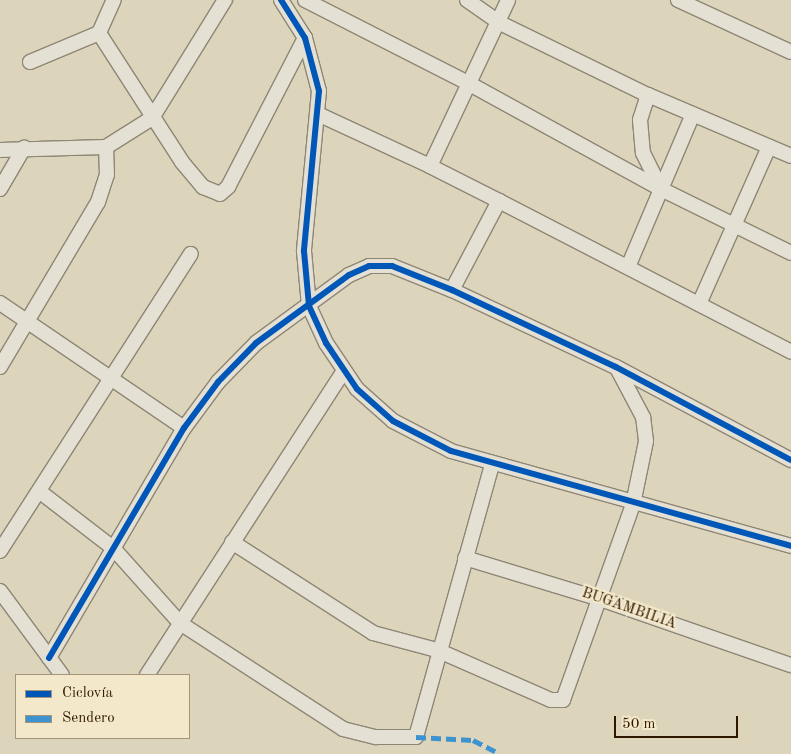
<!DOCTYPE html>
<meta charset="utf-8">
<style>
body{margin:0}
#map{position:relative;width:791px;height:754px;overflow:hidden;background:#ddd5bb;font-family:"Old Standard TT",serif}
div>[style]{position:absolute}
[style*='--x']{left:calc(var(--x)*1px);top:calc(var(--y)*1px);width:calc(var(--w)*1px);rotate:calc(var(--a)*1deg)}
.roads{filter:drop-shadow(1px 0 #8e8675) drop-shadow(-1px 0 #8e8675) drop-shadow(0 1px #8e8675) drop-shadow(0 -1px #8e8675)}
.street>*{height:14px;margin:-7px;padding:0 7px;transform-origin:7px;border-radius:7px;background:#e4e0d3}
.quiet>*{height:5px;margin-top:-2.5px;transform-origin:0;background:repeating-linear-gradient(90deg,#3d93d0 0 10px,transparent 0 15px)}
.cycleway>*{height:6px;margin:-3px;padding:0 3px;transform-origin:3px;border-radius:3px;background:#0057b8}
span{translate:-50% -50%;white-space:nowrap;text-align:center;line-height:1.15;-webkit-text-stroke:4.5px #f3e8c9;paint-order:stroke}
.street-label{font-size:15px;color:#2f1700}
.legend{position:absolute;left:15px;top:674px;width:175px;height:65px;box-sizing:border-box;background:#f3e8c9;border:1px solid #a59479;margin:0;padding:6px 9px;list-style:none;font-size:15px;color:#2f1700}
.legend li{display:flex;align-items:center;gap:10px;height:25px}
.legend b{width:25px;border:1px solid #a59479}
.scale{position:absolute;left:614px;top:716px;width:124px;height:22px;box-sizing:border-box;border:2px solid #2f1700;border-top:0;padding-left:6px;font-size:15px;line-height:18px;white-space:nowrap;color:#2f1700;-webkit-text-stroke:4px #f3e8c9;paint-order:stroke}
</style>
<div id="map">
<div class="roads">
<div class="street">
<i style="--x:281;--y:0;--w:45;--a:57.7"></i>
<i style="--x:305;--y:38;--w:55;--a:75.2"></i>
<i style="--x:319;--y:91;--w:161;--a:95.4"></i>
<i style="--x:304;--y:251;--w:55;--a:84.8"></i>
<i style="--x:309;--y:306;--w:41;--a:65.3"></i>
<i style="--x:326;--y:343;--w:55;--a:56"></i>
<i style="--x:357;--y:389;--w:48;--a:41.6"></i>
<i style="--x:393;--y:421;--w:65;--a:27.3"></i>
<i style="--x:451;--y:451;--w:353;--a:15.6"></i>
<i style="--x:305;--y:0;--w:183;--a:27"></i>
<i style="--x:468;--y:83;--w:220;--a:28.8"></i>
<i style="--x:661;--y:189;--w:145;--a:26.2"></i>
<i style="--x:467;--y:0;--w:38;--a:35"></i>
<i style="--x:498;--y:22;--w:167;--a:26"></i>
<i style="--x:648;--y:95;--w:155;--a:23.1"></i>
<i style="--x:678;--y:0;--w:124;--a:24.7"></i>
<i style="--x:99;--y:33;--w:153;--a:57.2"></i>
<i style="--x:182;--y:162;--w:33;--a:50"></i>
<i style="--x:203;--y:187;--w:18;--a:22"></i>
<i style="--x:220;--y:194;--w:11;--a:-41"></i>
<i style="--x:228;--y:187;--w:168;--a:-62.7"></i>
<i style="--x:30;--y:62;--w:75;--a:-22.8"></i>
<i style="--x:99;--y:33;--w:36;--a:-66"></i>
<i style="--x:648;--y:95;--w:26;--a:108"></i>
<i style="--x:640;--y:120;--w:33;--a:85"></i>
<i style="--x:643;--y:153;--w:40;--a:63.4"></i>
<i style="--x:318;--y:114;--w:123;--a:24.9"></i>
<i style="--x:0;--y:150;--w:106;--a:-1.6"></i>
<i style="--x:0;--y:189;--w:48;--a:-59.7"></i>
<i style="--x:499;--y:201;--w:329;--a:27.3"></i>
<i style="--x:628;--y:267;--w:166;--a:-67"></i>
<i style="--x:452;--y:290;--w:101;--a:-62.2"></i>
<i style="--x:499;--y:201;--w:77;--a:-153.1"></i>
<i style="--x:430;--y:166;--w:183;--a:-64.8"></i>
<i style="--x:0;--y:303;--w:222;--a:34.2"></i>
<i style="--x:699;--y:304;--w:172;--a:-66"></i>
<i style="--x:0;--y:367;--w:192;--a:-59.3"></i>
<i style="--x:98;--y:202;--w:28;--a:-72"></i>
<i style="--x:107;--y:175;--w:28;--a:-92"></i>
<i style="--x:106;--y:147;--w:54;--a:-32.2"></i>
<i style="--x:152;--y:118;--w:139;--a:-58.3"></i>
<i style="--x:39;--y:491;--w:93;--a:37.6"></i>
<i style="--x:113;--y:548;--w:101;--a:48.2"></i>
<i style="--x:180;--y:623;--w:194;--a:33"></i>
<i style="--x:343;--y:729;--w:34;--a:14"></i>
<i style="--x:376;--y:737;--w:40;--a:0"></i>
<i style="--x:416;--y:737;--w:283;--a:-74.4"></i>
<i style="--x:232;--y:542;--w:168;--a:32.8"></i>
<i style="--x:373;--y:633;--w:66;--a:14.9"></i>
<i style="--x:437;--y:650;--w:124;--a:23.7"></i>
<i style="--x:551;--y:700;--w:12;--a:0"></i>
<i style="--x:563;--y:700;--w:208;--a:-70.3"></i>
<i style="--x:633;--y:504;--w:64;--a:-78.3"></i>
<i style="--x:646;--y:441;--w:24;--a:-97"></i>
<i style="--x:643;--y:417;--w:53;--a:-118"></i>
<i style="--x:0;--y:551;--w:353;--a:-57.3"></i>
<i style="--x:465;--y:558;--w:138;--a:16.9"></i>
<i style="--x:597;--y:598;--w:205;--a:19.1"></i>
<i style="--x:0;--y:591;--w:104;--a:53.6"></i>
<i style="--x:49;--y:658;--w:267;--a:-59.6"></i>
<i style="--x:184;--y:428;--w:57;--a:-53.5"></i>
<i style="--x:218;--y:382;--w:54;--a:-45.7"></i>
<i style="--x:256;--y:343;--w:115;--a:-36.2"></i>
<i style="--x:349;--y:275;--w:22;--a:-24"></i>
<i style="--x:369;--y:266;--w:23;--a:0"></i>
<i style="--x:392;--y:266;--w:65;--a:21.8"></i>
<i style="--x:452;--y:290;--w:181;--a:25.2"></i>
<i style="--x:616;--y:367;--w:198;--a:28"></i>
<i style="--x:147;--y:675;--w:362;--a:-57.1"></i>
</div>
</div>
<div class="quiet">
<i style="--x:416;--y:737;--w:57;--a:3"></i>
<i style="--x:473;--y:740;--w:30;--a:27"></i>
</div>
<div class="cycleway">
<i style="--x:281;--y:0;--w:45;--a:57.7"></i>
<i style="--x:305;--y:38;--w:55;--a:75.2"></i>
<i style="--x:319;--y:91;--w:161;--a:95.4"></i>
<i style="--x:304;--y:251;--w:55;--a:84.8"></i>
<i style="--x:309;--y:306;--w:41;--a:65.3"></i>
<i style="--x:326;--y:343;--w:55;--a:56"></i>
<i style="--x:357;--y:389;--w:48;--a:41.6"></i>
<i style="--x:393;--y:421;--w:65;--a:27.3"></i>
<i style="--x:451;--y:451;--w:353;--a:15.6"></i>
<i style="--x:49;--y:658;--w:267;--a:-59.6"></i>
<i style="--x:184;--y:428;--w:57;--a:-53.5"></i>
<i style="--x:218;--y:382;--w:54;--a:-45.7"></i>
<i style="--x:256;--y:343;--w:115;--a:-36.2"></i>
<i style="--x:349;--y:275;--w:22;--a:-24"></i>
<i style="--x:369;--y:266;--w:23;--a:0"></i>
<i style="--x:392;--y:266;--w:65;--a:21.8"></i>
<i style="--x:452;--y:290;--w:181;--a:25.2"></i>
<i style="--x:616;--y:367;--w:198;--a:28"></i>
</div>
<div class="street-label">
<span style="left:629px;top:609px;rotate:19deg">BUGAMBILIA</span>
</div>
<ul class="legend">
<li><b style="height:6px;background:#0057b8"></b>Ciclovía</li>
<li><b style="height:6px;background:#3d93d0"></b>Sendero</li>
</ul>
<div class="scale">50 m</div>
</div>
